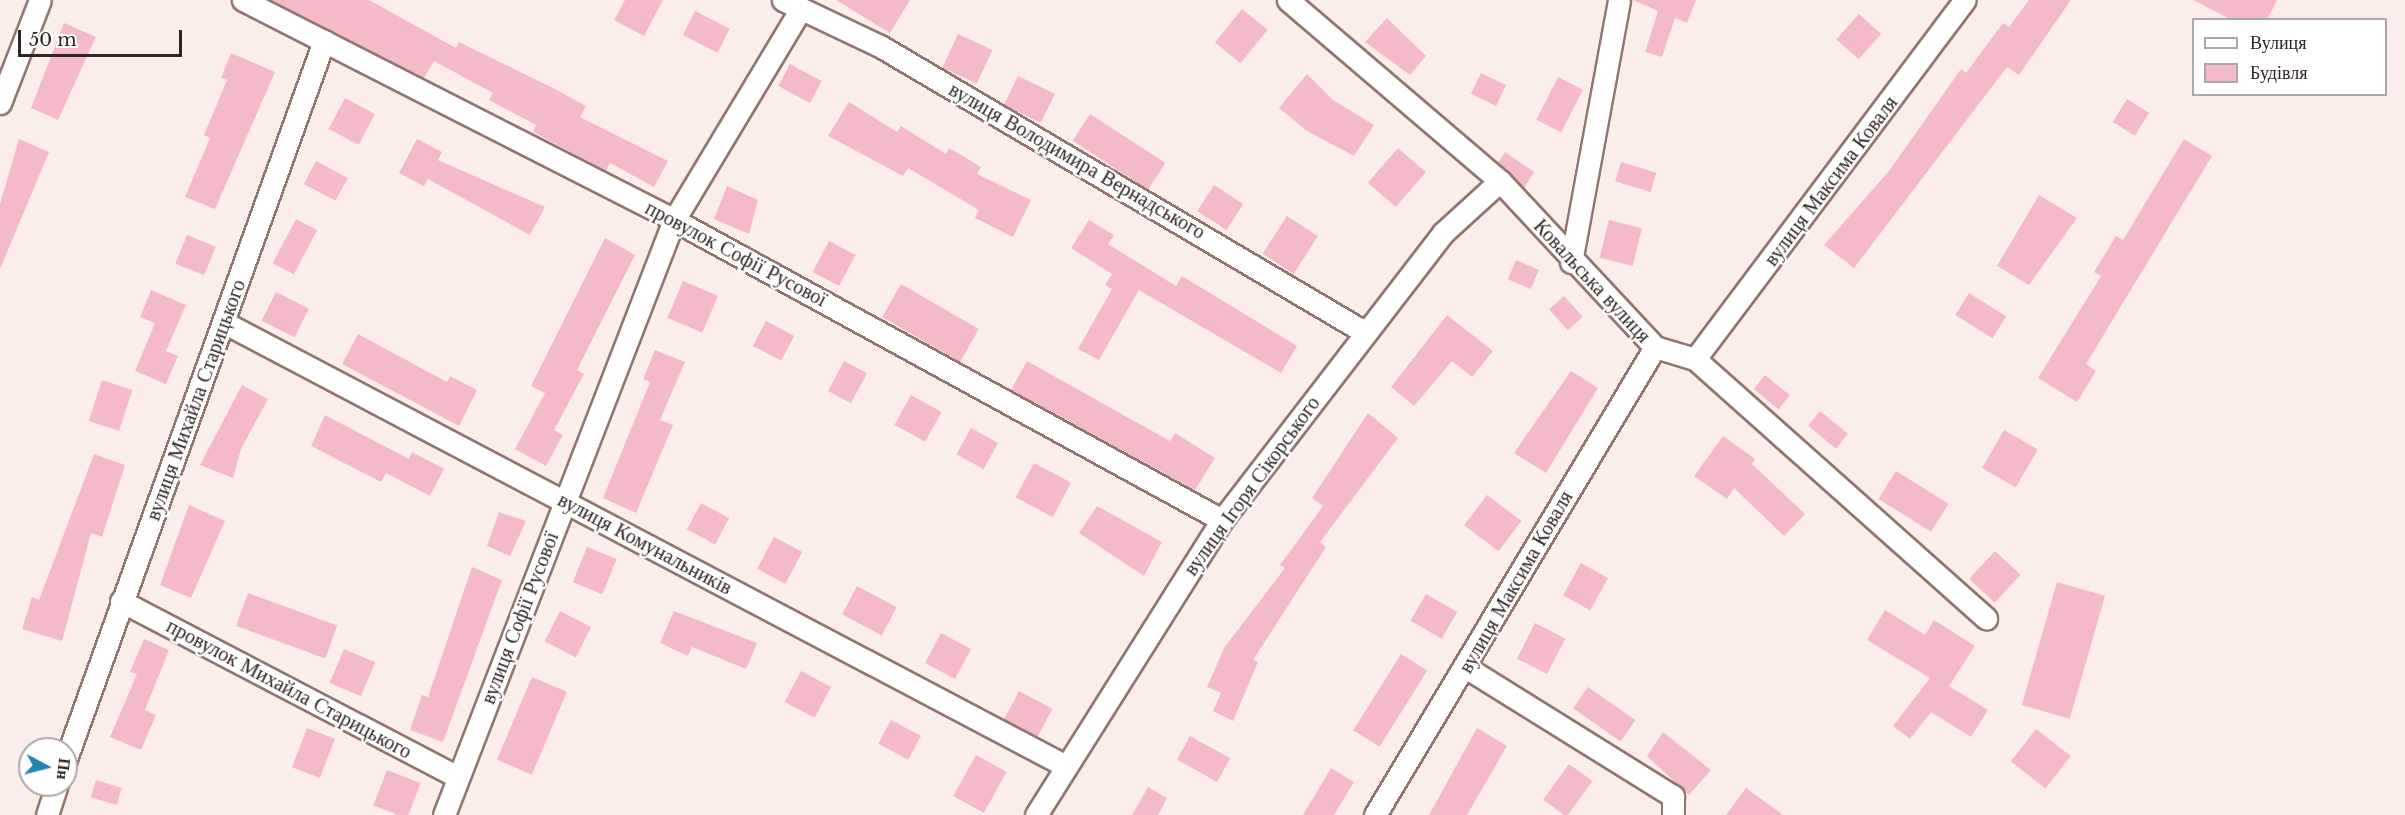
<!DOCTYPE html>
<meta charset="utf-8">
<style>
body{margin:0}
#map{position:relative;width:2405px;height:815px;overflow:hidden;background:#fbeeea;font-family:"Libre Baskerville",serif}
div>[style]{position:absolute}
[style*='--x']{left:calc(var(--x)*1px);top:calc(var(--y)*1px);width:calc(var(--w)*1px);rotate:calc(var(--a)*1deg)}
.building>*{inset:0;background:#f5bac8;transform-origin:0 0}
.roads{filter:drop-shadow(2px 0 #91766e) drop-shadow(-2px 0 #91766e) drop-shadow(0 2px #91766e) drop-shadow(0 -2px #91766e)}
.street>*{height:21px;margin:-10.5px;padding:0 10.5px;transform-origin:10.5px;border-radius:10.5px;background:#fff}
span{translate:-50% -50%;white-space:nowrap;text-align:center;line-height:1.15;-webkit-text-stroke:4.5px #fff;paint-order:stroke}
.street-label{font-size:20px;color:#302522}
.legend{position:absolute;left:2192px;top:18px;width:195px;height:78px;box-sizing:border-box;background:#fff;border:2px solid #aca8a7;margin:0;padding:8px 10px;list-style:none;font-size:18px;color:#302522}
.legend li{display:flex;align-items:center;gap:12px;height:30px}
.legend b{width:30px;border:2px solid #aca8a7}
.north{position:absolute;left:18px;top:737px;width:60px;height:60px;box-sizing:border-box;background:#fff;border:2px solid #aca8a7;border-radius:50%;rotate:97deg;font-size:16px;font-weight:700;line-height:24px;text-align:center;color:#302522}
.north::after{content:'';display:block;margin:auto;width:21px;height:27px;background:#2285af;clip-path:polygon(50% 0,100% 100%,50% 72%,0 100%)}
.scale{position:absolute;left:18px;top:30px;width:164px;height:27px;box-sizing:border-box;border:3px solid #302522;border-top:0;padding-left:8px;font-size:18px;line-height:21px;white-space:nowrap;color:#302522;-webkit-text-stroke:4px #fff;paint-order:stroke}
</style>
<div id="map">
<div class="building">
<i style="clip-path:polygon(271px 0,369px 0,456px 48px,459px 42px,555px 89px,586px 106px,580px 117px,668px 161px,654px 187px,610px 163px,606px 171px,533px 132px,536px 125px,489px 100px,493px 93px,434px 61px,424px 78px)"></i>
<i style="clip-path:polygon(625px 0,663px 0,644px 36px,614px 20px)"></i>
<i style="clip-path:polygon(836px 0,910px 0,890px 33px)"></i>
<i style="clip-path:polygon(1633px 0,1696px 0,1687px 23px,1675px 18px,1662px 57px,1645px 52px,1658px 11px)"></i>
<i style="clip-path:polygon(2029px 0,2071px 0,2019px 75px,2007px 67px,1854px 268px,1824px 245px,1889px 171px,1961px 69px,1966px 73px,2003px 23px,2009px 27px)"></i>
<i style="clip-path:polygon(2193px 0,2277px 0,2267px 20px,2232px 20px)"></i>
<i style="left:1242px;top:9px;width:33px;height:43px;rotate:39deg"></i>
<i style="left:695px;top:11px;width:39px;height:27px;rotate:27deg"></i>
<i style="left:1859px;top:14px;width:30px;height:34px;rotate:42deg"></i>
<i style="clip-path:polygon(1387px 18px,1426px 56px,1410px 75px,1365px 42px)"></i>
<i style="clip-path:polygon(64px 23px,96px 37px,58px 120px,31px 108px)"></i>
<i style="left:958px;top:34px;width:38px;height:37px;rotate:25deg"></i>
<i style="clip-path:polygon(231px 53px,275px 72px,215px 209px,185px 197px,210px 138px,204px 135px,227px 80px,221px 78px)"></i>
<i style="left:790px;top:64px;width:36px;height:25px;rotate:28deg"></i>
<i style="left:1481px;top:73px;width:28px;height:23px;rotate:26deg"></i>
<i style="clip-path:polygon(1307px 74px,1333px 100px,1374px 125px,1354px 156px,1307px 131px,1279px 108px)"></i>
<i style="left:1018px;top:76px;width:41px;height:32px;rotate:26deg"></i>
<i style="left:1558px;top:77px;width:28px;height:48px;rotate:27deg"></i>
<i style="left:345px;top:98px;width:34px;height:35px;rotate:28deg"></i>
<i style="left:2127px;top:99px;width:26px;height:27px;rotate:32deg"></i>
<i style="clip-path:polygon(849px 102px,897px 132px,901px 126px,946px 154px,949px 148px,981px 167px,977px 174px,1031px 200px,1013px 237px,975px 218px,979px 210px,908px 168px,903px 176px,828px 136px)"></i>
<i style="left:1090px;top:114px;width:90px;height:32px;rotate:33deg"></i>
<i style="clip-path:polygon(19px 139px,49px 152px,0 269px,0 204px)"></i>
<i style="clip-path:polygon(417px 139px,442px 152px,438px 160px,545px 207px,530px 235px,428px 179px,424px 186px,399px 173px)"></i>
<i style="clip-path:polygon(2184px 139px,2212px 156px,2086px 364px,2096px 371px,2077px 402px,2038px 378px,2101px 276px,2094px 272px,2116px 236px,2123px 240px)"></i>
<i style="left:1398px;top:148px;width:37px;height:46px;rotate:41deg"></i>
<i style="clip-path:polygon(1505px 152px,1534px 172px,1524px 188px,1498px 163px)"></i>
<i style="left:316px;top:161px;width:36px;height:26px;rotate:28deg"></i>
<i style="left:1621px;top:162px;width:37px;height:20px;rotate:17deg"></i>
<i style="left:1214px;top:185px;width:35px;height:31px;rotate:33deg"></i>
<i style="clip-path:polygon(727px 186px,758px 200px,749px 234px,714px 219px)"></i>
<i style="clip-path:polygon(2039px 195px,2077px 218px,2029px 285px,1997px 266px)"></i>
<i style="left:1287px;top:216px;width:37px;height:45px;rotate:33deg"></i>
<i style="left:296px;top:219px;width:24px;height:50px;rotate:28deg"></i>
<i style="clip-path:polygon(1089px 220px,1114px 235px,1108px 244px,1176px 286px,1182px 276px,1297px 346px,1281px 373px,1139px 290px,1099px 360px,1078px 349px,1112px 289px,1105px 285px,1112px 274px,1071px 248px)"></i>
<i style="left:1609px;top:220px;width:34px;height:39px;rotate:14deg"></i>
<i style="left:187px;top:235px;width:31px;height:31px;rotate:22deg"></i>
<i style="clip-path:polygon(605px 238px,635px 255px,577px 370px,584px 374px,554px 430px,563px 435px,546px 466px,515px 449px,545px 393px,531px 386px)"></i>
<i style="left:829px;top:241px;width:30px;height:35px;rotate:28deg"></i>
<i style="left:1516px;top:260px;width:25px;height:21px;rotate:23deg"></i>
<i style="left:683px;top:281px;width:38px;height:40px;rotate:23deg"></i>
<i style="left:901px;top:284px;width:90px;height:38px;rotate:30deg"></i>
<i style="clip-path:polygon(151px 290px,186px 305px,166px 351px,178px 356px,166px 384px,135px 371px,155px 323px,140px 317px)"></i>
<i style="left:276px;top:292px;width:37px;height:32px;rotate:27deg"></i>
<i style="left:1969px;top:293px;width:44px;height:26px;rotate:32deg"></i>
<i style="left:1564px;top:296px;width:28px;height:20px;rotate:48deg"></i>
<i style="clip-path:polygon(1447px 315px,1493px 351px,1472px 377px,1452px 361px,1414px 406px,1391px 387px)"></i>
<i style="left:766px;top:321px;width:32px;height:28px;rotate:28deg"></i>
<i style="clip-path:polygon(358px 334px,447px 382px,450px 376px,477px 390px,459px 426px,342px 364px)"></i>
<i style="clip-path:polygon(655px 350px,685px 362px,660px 420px,673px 425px,636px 513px,603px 498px,650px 382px,643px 379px)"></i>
<i style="left:844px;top:361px;width:26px;height:34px;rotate:28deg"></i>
<i style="clip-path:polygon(1027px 361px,1170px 441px,1175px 433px,1215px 458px,1195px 490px,1011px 390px)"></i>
<i style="clip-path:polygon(1571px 371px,1598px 388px,1546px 473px,1514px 453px)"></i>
<i style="left:1765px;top:375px;width:32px;height:18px;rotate:39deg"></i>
<i style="left:102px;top:380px;width:32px;height:43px;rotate:18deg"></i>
<i style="clip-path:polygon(242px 385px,268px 399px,241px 449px,233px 478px,200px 465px)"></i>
<i style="left:911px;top:395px;width:35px;height:34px;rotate:29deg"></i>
<i style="left:1820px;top:411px;width:36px;height:19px;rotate:39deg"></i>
<i style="clip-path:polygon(1368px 413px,1398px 438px,1320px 542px,1326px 547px,1253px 660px,1258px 662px,1233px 721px,1213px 711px,1221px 693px,1207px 687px,1224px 648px,1285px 568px,1280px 565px,1323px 506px,1312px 498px)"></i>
<i style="clip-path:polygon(325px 415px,409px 459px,412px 452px,444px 469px,430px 496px,386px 473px,381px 482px,311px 446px)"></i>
<i style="left:971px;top:428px;width:31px;height:30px;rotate:29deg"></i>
<i style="left:2004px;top:430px;width:39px;height:44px;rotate:30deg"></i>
<i style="clip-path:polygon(1723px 436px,1755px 459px,1752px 464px,1805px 514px,1784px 536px,1734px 488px,1727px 499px,1694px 476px)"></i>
<i style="clip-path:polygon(94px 454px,125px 465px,102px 537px,91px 533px,62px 641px,22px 629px,32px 597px,39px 600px)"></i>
<i style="left:1034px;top:463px;width:42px;height:39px;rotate:28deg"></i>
<i style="left:1896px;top:471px;width:62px;height:33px;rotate:32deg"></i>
<i style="left:1487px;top:495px;width:43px;height:38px;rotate:37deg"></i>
<i style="left:701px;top:503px;width:32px;height:30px;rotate:28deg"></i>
<i style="clip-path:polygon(189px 505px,225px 521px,191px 598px,160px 585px)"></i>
<i style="clip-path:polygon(1097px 506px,1162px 542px,1144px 576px,1079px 533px)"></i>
<i style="clip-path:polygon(499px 512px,526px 521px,510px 556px,487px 546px)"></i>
<i style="left:774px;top:537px;width:32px;height:36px;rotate:28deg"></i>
<i style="left:587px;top:547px;width:32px;height:38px;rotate:22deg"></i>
<i style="left:1995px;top:551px;width:35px;height:38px;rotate:43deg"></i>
<i style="left:1581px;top:563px;width:31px;height:37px;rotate:29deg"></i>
<i style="clip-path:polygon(472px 567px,502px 580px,443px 742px,410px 730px,422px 695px,428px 697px)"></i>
<i style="left:2057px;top:582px;width:50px;height:128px;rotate:16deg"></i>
<i style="left:857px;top:586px;width:45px;height:32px;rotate:28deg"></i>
<i style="left:248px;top:593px;width:95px;height:35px;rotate:20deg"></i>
<i style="left:1426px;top:594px;width:36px;height:31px;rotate:30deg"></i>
<i style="clip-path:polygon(1885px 610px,1925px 635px,1934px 620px,1975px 646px,1949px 686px,1988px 710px,1971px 737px,1931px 712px,1910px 739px,1893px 726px,1930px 678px,1867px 640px)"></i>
<i style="left:560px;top:611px;width:35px;height:34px;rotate:27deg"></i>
<i style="clip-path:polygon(674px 611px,757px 643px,746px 669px,692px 647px,688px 656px,660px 643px)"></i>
<i style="left:1535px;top:623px;width:34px;height:40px;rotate:27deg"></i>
<i style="left:941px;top:633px;width:34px;height:34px;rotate:28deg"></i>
<i style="clip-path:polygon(144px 639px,169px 650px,145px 710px,156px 715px,141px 750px,110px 737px,137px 674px,130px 672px)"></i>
<i style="left:344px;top:649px;width:34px;height:37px;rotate:23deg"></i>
<i style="left:1401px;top:654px;width:31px;height:90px;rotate:32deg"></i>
<i style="left:801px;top:671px;width:34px;height:35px;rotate:28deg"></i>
<i style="left:532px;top:677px;width:38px;height:90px;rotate:23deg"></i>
<i style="left:1588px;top:687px;width:58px;height:26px;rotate:35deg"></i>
<i style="left:1019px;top:691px;width:38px;height:32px;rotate:28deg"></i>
<i style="left:891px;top:720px;width:34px;height:27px;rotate:28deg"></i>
<i style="left:307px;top:728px;width:30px;height:42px;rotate:21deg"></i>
<i style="clip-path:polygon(1477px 728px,1507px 746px,1467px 815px,1429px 815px)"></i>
<i style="left:2036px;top:729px;width:44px;height:41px;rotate:38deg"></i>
<i style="clip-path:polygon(1663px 732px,1711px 770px,1689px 795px,1647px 756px)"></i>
<i style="left:1190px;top:736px;width:46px;height:27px;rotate:29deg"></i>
<i style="left:976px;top:755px;width:35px;height:47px;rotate:29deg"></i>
<i style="left:1569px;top:764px;width:29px;height:44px;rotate:36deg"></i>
<i style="clip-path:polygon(1331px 768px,1354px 782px,1334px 815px,1303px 815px)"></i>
<i style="left:387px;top:770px;width:36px;height:38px;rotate:21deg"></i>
<i style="left:96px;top:780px;width:27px;height:18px;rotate:17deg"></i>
<i style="clip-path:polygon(1148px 787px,1167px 798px,1158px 815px,1132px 815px)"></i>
<i style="clip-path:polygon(1746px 788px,1783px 815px,1726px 815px)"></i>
</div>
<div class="roads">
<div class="street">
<i style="--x:243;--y:0;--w:484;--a:27"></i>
<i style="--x:674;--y:220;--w:625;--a:28.7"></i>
<i style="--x:783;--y:0;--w:107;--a:25.4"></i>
<i style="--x:880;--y:46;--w:564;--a:30.56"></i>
<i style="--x:1288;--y:0;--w:279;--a:40.5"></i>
<i style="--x:1500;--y:181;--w:227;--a:47"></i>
<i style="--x:1655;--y:347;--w:42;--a:16.7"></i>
<i style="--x:1695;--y:359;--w:390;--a:41.7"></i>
<i style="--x:0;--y:103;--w:110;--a:-68.8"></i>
<i style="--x:1571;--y:262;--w:266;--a:-79.6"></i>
<i style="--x:225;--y:323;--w:948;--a:27.78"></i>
<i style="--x:1695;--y:359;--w:449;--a:-53.1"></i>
<i style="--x:121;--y:601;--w:380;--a:27.6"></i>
<i style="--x:1467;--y:668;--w:243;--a:31.9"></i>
<i style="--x:1673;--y:796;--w:19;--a:90"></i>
<i style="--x:66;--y:759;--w:763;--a:-70.24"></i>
<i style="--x:47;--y:815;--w:32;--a:-72"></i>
<i style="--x:444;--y:815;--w:638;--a:-68.87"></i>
<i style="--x:674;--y:220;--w:246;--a:-59"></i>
<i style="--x:1036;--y:815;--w:349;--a:-57.8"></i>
<i style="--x:1222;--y:520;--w:362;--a:-52.4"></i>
<i style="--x:1443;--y:233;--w:77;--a:-42.4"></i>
<i style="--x:1375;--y:815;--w:545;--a:-59.11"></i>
</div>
</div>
<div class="street-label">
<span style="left:1077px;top:161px;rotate:30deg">вулиця Володимира Вернадського</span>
<span style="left:1831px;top:181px;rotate:-53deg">вулиця Максима Коваля</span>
<span style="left:736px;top:254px;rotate:28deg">провулок Софії Русової</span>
<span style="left:1592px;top:281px;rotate:47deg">Ковальська вулиця</span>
<span style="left:196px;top:400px;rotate:-70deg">вулиця Михайла Старицького</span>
<span style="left:1252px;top:486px;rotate:-54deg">вулиця Ігоря Сікорського</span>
<span style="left:645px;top:544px;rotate:28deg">вулиця Комунальників</span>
<span style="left:1516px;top:582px;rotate:-60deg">вулиця Максима Коваля</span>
<span style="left:520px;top:618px;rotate:-69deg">вулиця Софії Русової</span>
<span style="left:289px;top:689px;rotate:28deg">провулок Михайла Старицького</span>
</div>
<ul class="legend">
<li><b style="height:8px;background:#fff"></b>Вулиця</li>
<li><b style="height:16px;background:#f5bac8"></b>Будівля</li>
</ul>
<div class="north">Пн</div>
<div class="scale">50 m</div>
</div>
